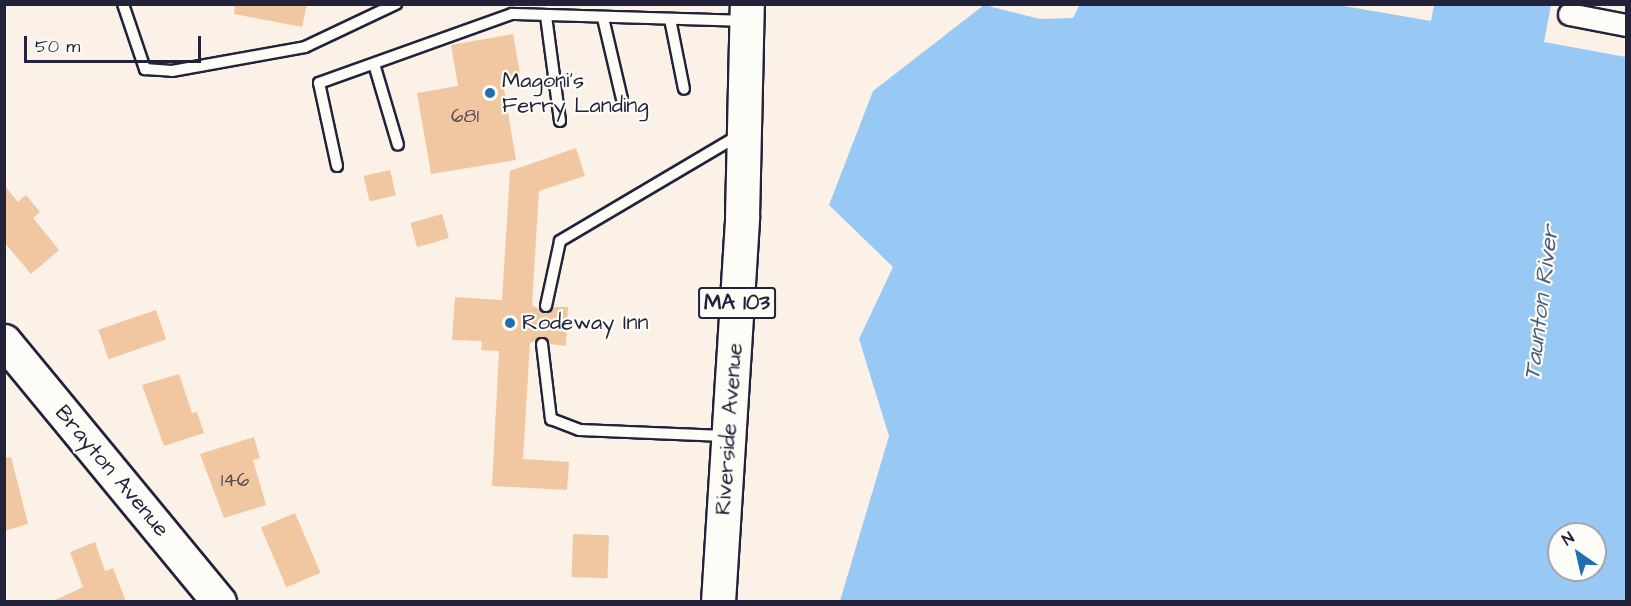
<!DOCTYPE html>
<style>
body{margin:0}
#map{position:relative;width:1631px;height:606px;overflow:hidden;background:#fbf1e6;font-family:"Architects Daughter",sans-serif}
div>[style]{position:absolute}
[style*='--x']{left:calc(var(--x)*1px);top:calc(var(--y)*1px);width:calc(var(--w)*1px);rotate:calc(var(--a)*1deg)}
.water>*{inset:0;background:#98c8f4}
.pier>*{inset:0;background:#fbf1e6}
.building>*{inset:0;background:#f1c7a1;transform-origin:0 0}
.roads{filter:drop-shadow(2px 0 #22223b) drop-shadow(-2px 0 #22223b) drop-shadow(0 2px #22223b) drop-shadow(0 -2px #22223b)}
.service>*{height:10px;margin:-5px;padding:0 5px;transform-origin:5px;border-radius:5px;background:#fdfcf7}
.minor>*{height:21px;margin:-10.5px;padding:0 10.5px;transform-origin:10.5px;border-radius:10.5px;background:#fdfcf7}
.primary>*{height:33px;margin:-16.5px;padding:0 16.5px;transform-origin:16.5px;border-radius:16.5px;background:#fdfcf7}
.dots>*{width:16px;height:16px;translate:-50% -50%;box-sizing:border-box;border:3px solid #fdfcf7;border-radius:50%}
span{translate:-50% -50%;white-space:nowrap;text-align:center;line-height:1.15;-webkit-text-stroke:4.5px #fdfcf7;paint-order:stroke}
.number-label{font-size:20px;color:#564b54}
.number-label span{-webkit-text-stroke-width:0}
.shield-label span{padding:2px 4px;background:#fdfcf7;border:2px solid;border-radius:4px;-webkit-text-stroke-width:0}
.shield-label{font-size:21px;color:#22223b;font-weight:700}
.poi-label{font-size:22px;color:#22223b}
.left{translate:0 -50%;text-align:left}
.street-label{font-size:22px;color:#22223b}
.water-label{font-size:24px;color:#4b5c7c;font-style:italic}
.frame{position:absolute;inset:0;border:6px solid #22223b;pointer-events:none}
.north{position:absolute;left:1547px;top:522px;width:60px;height:60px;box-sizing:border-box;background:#fdfcf7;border:2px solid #a5a5ac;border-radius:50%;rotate:326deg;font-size:16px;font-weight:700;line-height:24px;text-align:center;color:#22223b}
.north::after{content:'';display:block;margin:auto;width:21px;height:27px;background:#1f6fb2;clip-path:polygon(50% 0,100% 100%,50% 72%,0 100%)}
.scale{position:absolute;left:24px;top:36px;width:177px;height:27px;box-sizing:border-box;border:3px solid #22223b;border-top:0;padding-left:8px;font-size:18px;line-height:21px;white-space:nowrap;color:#22223b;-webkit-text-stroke:4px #fdfcf7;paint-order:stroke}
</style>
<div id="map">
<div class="water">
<i style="clip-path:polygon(evenodd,1080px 4px,1626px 5px,1626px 601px,840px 601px,889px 436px,859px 339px,893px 267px,829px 205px,873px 91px,984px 5px,1040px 19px,1073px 18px,1080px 4px,1559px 534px,1595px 534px,1595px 570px,1559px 570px,1559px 534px)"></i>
</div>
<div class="pier">
<i style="clip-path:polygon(1338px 5px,1434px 4px,1434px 5px,1431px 21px)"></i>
<i style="clip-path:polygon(1551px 5px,1626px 5px,1626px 57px,1544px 42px)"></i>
</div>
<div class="building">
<i style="clip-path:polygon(235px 4px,307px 4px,302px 27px,234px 14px)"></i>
<i style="clip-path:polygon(513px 34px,520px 74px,502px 77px,516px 160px,431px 174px,417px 93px,458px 86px,451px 45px)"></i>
<i style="clip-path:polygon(576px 148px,585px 176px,539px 191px,532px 305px,545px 313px,554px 307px,568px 307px,566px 346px,550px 344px,542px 337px,530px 343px,523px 459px,569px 462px,567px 490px,492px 486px,499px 351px,481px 350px,482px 341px,452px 340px,455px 297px,502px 300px,510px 171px)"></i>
<i style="left:390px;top:170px;width:26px;height:27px;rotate:77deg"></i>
<i style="clip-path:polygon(4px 185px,18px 202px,26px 195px,40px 212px,33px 218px,59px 250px,31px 274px,4px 242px)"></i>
<i style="left:442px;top:214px;width:25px;height:33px;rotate:74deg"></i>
<i style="left:156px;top:310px;width:31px;height:61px;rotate:71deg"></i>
<i style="clip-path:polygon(179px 374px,192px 413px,197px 412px,204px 433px,164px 446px,142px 385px)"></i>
<i style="clip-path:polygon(254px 437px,260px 458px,253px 460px,266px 505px,224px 518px,200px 454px)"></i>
<i style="clip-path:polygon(11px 457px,28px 524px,4px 531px,4px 458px)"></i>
<i style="left:295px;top:513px;width:65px;height:37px;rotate:67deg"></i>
<i style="left:573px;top:534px;width:36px;height:43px;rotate:2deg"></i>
<i style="clip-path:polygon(95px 542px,105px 571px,113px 568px,126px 602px,51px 602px,83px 587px,70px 552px)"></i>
</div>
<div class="roads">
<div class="service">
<i style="--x:123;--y:4;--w:69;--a:71.3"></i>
<i style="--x:145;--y:69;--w:27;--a:4"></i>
<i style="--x:172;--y:71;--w:135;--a:-10.2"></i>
<i style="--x:305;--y:47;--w:101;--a:-25.3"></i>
<i style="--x:546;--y:16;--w:106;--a:82.4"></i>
<i style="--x:603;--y:18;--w:83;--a:76.8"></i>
<i style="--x:670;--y:19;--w:71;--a:78.7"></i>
<i style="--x:374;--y:64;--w:84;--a:73.5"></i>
<i style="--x:337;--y:166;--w:85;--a:-102.2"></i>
<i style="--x:319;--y:83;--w:205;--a:-19.7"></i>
<i style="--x:512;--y:14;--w:231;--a:1.7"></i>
<i style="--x:546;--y:306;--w:66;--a:-77.8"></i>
<i style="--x:560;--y:241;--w:208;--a:-30.6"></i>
<i style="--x:542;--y:344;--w:76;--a:83.2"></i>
<i style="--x:551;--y:419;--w:30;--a:21"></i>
<i style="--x:579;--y:430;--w:146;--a:2.4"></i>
</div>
<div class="minor">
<i style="--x:1569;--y:14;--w:58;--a:10.9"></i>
</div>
<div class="primary">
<i style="--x:4;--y:341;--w:338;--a:50.5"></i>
<i style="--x:718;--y:602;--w:386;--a:-86.4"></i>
<i style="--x:742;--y:217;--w:213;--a:-88.7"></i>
</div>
</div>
<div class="dots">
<i style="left:490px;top:93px;background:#1f6fb2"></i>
<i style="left:510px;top:323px;background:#1f6fb2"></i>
</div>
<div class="number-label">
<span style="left:465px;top:116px">681</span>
<span style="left:235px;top:480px">146</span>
</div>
<div class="shield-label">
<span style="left:737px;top:303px">MA 103</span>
</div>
<div class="poi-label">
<span class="left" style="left:502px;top:93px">Magoni's<br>Ferry Landing</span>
<span class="left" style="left:522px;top:323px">Rodeway Inn</span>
</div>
<div class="street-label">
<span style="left:729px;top:429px;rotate:-86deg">Riverside Avenue</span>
<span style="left:112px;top:471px;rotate:50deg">Brayton Avenue</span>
</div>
<div class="water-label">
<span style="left:1542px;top:303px;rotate:-83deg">Taunton River</span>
</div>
<div class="frame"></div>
<div class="north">N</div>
<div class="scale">50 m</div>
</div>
